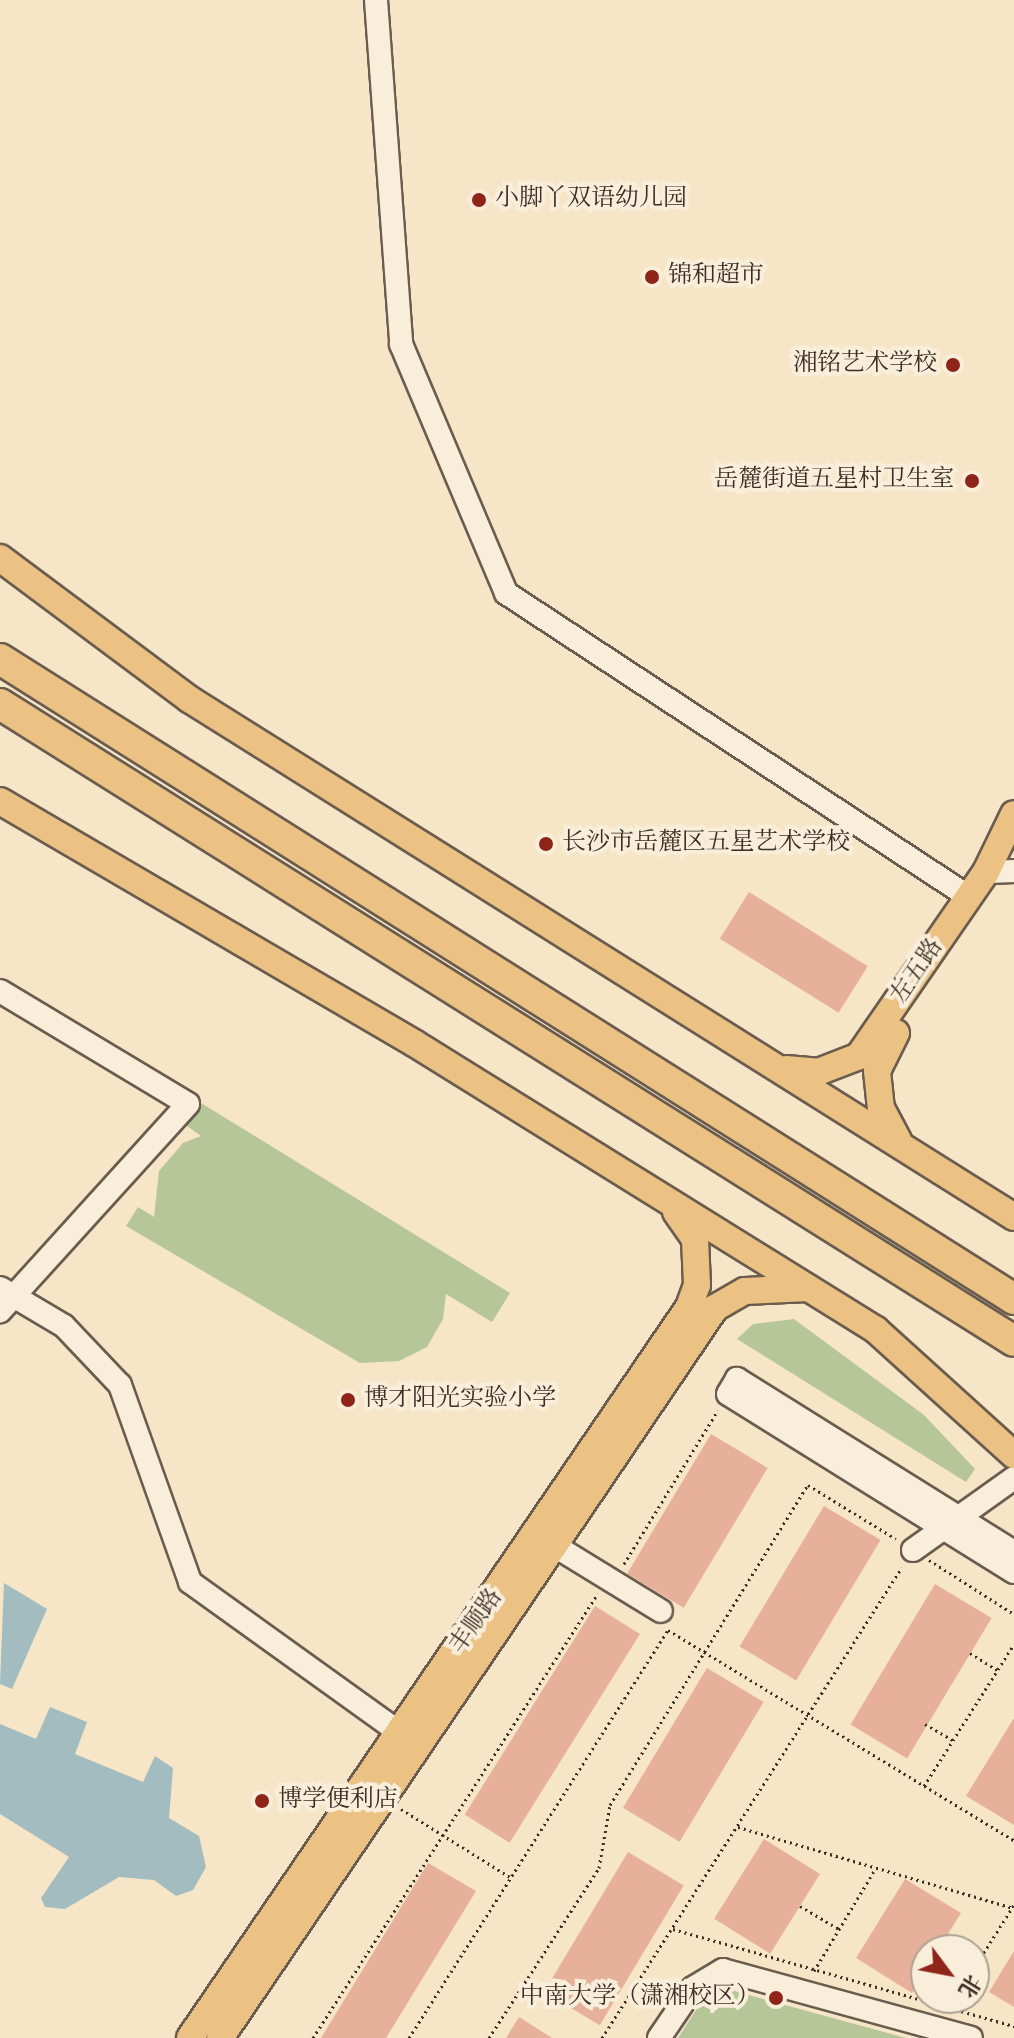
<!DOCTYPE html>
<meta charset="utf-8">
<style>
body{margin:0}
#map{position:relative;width:1014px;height:2038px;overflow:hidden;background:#f6e5c6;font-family:"Old Standard TT","Noto Serif SC",serif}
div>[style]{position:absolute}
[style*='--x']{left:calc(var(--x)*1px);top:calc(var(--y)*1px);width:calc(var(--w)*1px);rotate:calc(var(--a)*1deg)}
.green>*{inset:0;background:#b7c699}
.water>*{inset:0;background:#a2bcbf}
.building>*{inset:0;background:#e7b09a;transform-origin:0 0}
.path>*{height:3px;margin-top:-1.5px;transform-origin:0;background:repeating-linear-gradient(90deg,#3b2e26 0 2px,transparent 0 6px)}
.roads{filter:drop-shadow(2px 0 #6a5c4e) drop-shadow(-2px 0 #6a5c4e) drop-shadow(0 2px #6a5c4e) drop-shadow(0 -2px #6a5c4e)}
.minor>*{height:22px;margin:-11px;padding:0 11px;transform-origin:11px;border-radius:11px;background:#f9eeda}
.major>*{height:26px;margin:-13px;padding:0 13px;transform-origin:13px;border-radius:13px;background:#ebc283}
.highway>*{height:30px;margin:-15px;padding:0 15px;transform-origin:15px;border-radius:15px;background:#ebc283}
.dots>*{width:22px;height:22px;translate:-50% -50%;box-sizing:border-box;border:4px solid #f9eeda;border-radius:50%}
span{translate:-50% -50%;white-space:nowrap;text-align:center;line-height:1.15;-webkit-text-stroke:8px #f9eeda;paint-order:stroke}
.poi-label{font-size:24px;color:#3b2e26}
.left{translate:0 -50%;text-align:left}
.right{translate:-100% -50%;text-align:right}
.street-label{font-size:24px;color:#3b2e26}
.north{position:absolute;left:910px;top:1934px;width:80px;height:80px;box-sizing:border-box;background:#f9eeda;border:2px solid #ada192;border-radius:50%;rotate:122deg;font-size:22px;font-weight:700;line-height:32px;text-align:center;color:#3b2e26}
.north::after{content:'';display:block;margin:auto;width:28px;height:36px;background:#8f2418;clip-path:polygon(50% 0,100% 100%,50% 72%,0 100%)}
</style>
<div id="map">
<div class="green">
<i style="clip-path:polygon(201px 1103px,510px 1293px,492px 1322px,446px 1294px,443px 1319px,427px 1347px,399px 1361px,360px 1363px,126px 1226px,138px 1207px,154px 1217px,159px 1171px,183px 1143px,201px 1136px,183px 1123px)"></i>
<i style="clip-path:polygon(794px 1319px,924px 1415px,975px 1469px,966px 1482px,737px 1339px,753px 1324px)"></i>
<i style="clip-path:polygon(712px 1985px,906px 2038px,678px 2038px)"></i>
</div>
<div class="water">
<i style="clip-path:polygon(4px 1583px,47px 1609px,12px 1689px,0 1684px)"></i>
<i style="clip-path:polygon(50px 1707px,87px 1722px,75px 1754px,143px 1782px,155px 1756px,173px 1768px,169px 1818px,199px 1836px,206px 1867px,193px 1890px,176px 1896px,154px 1880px,119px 1877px,65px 1909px,45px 1907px,41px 1898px,69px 1857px,0 1814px,0 1724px,36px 1739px)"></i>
</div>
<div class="building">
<i style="left:749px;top:892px;width:140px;height:55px;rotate:32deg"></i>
<i style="left:711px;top:1434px;width:66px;height:163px;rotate:31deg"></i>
<i style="left:824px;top:1506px;width:66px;height:164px;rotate:31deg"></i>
<i style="left:935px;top:1584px;width:66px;height:164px;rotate:31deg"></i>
<i style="left:595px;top:1606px;width:53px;height:246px;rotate:32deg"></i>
<i style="left:707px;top:1668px;width:66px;height:163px;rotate:31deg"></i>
<i style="clip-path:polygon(1014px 1718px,1014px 1825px,966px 1796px)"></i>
<i style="left:764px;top:1839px;width:66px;height:94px;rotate:32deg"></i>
<i style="left:628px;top:1852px;width:65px;height:163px;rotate:31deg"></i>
<i style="clip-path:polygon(428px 1863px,476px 1891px,386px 2038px,321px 2038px)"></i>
<i style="clip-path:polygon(905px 1879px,961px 1913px,938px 1950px,926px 1950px,926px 1969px,912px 1993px,856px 1958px)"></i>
<i style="clip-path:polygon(1014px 1951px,1014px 2007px,989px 1992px)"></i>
<i style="clip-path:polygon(519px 2017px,552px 2038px,506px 2038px)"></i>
</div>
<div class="path">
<i style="--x:929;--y:1560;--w:101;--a:32.4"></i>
<i style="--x:624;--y:1564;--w:180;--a:-58.6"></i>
<i style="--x:668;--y:1630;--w:405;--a:31.3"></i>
<i style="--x:970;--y:1653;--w:32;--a:32"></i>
<i style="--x:925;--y:1724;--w:32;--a:30"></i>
<i style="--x:924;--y:1786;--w:168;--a:-57.6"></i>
<i style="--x:401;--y:1809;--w:128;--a:32"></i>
<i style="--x:738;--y:1827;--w:287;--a:16.4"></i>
<i style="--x:800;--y:1906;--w:45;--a:30.5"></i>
<i style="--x:673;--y:1929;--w:355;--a:15.9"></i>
<i style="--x:941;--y:1945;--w:9;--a:32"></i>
<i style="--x:974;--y:1968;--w:75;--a:-57.6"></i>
<i style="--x:814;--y:1971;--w:120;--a:-59"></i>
<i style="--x:949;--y:2008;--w:12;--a:-59"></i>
<i style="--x:313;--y:2038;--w:528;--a:-57.36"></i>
<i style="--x:409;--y:2038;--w:483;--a:-57.6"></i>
<i style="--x:489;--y:2038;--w:202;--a:-57.1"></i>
<i style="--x:599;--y:1868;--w:64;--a:-80.1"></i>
<i style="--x:610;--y:1805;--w:376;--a:-58.3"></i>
<i style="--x:808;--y:1485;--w:103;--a:31.5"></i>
<i style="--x:602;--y:2038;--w:558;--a:-57.51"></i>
</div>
<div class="roads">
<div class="minor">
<i style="--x:376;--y:0;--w:345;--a:85.8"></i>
<i style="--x:401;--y:344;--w:270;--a:67.1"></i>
<i style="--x:506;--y:593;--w:554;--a:33.29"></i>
<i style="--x:986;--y:872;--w:28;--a:-2"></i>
<i style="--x:0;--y:991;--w:219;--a:31"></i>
<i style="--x:188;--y:1104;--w:280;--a:132.2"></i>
<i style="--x:0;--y:1288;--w:74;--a:30.7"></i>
<i style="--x:64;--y:1326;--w:81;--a:46.5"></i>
<i style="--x:120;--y:1385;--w:209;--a:70.4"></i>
<i style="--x:190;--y:1582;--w:257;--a:35.7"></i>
<i style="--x:555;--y:1546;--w:124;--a:31.5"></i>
<i style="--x:913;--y:1550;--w:124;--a:-35.5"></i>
<i style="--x:1014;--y:1552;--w:327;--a:-148"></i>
<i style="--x:737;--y:1379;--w:17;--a:121"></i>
<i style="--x:728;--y:1394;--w:337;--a:31.9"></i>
<i style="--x:659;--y:2038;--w:60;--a:-55.8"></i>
<i style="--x:693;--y:1988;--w:35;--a:-31"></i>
<i style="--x:723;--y:1970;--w:257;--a:15.3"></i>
</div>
<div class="major">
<i style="--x:0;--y:558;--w:236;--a:36.7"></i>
<i style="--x:189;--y:699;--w:974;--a:32.12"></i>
<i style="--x:0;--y:801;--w:480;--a:30.3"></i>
<i style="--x:414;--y:1043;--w:544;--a:31.85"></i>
<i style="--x:876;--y:1330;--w:186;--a:42.2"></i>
<i style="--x:896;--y:1033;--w:42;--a:116.6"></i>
<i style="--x:877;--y:1071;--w:37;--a:84"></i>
<i style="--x:881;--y:1108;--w:36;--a:62"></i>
<i style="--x:786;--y:1069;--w:32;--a:5"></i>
<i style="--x:818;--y:1072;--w:44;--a:-21.3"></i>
<i style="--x:859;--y:1056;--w:224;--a:-55.4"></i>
<i style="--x:986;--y:872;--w:64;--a:-64.2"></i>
<i style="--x:190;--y:2038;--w:885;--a:-55.68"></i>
<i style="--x:689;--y:1307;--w:23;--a:-70"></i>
<i style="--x:697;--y:1285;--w:46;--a:-92.5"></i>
<i style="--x:695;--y:1239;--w:33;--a:-125"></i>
<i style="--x:220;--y:2038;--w:882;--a:-55.86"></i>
<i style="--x:715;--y:1308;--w:34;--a:-30"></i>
<i style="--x:745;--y:1291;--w:63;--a:-2.7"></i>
</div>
<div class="highway">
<i style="--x:0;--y:659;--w:1199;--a:32.26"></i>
<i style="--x:0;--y:704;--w:1197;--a:32.14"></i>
</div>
</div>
<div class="dots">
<i style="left:479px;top:200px;background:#8f2418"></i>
<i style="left:652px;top:277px;background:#8f2418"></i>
<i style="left:953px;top:365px;background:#8f2418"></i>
<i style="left:972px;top:481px;background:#8f2418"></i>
<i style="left:546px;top:844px;background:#8f2418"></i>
<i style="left:348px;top:1400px;background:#8f2418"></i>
<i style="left:262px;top:1801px;background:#8f2418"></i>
<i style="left:776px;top:1998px;background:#8f2418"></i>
</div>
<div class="poi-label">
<span class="left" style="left:495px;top:200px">小脚丫双语幼儿园</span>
<span class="left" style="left:668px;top:277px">锦和超市</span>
<span class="right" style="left:937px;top:365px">湘铭艺术学校</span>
<span class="right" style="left:954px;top:481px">岳麓街道五星村卫生室</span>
<span class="left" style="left:562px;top:844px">长沙市岳麓区五星艺术学校</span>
<span class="left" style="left:364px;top:1400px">博才阳光实验小学</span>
<span class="left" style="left:278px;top:1801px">博学便利店</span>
<span class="right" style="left:760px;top:1998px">中南大学（潇湘校区）</span>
</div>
<div class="street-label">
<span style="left:918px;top:972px;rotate:-56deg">左五路</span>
<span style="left:477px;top:1622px;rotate:-55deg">丰顺路</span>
</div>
<div class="north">北</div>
</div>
